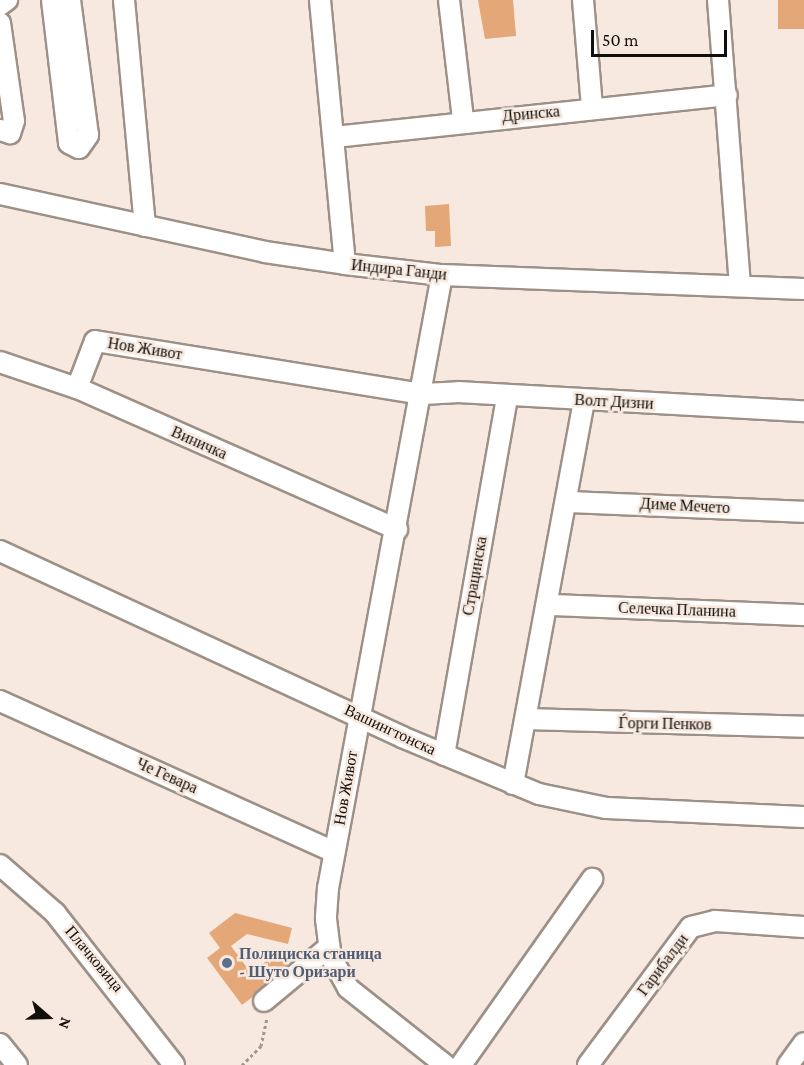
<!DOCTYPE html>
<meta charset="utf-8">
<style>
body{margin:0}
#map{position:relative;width:804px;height:1065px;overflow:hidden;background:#f7e9df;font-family:"Crimson Pro",serif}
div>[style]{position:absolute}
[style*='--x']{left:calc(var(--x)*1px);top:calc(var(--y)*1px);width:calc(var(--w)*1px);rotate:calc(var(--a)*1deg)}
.building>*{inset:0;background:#e4a878;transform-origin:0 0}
.path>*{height:3px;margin-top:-1.5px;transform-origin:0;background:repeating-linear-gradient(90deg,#a1968f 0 3px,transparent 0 6px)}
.roads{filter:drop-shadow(2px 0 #9d9187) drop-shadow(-2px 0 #9d9187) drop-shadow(0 2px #9d9187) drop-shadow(0 -2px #9d9187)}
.minor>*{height:20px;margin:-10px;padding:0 10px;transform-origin:10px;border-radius:10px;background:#fff}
.dots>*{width:16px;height:16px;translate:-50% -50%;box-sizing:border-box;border:3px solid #f7e9df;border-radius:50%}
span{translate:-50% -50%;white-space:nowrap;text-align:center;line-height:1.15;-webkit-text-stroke:5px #f7e9df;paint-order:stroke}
.street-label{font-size:16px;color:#120e0a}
.service-label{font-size:16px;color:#4e5e75;font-weight:700}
.left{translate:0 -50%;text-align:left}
.north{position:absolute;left:18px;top:987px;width:60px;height:60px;-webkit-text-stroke:4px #f7e9df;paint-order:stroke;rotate:110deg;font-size:16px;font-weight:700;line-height:24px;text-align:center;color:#120e0a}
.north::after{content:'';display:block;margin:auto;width:21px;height:27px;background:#120e0a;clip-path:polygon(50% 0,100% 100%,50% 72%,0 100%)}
.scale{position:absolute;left:591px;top:30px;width:136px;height:27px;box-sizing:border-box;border:3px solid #120e0a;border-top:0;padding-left:8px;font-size:18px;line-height:21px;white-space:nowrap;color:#120e0a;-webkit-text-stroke:4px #f7e9df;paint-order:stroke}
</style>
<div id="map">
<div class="building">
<i style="clip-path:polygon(478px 0,513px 0,516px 36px,485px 39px)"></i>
<i style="left:804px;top:0;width:29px;height:26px;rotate:90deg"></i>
<i style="clip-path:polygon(449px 204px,451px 246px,435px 247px,435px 231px,426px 231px,425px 206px)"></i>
<i style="clip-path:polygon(235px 913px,292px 928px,288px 944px,247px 934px,231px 946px,251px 973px,278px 952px,290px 968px,242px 1005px,207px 958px,220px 948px,209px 933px)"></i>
</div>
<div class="path">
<i style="--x:242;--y:1065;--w:27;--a:-45"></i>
<i style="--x:261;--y:1046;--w:30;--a:-78"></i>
</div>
<div class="roads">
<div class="minor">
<i style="--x:52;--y:0;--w:144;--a:83.2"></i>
<i style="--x:69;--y:143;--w:11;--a:27"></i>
<i style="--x:79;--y:148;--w:16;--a:-55"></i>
<i style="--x:88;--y:135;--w:136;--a:-97.6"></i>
<i style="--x:124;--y:0;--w:227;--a:84.7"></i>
<i style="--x:320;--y:0;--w:265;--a:84.6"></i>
<i style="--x:449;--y:0;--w:121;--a:83.3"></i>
<i style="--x:583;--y:0;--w:108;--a:85.2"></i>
<i style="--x:718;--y:0;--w:286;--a:85.6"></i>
<i style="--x:0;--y:5;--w:9;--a:-36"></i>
<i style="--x:0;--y:23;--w:99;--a:81.9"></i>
<i style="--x:14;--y:121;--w:13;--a:108"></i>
<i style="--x:10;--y:133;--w:10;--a:-163"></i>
<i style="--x:335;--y:137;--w:394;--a:-6.1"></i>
<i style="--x:0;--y:194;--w:271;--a:12.3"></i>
<i style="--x:265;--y:252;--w:81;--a:8.5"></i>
<i style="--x:345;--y:264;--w:98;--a:6.5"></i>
<i style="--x:442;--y:275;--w:362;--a:2.2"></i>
<i style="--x:442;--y:275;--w:624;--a:100.53"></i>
<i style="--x:328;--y:888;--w:31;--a:94"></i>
<i style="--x:326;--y:919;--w:38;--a:83"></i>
<i style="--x:331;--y:957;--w:35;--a:61"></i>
<i style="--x:348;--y:988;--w:124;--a:38.4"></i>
<i style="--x:0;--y:362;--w:81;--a:18.7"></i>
<i style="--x:77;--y:388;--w:350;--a:23.8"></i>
<i style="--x:77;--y:388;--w:50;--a:-69"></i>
<i style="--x:95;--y:341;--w:332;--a:9.2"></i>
<i style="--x:423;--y:394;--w:36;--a:-3"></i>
<i style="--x:459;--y:392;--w:346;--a:3.2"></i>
<i style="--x:567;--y:502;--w:237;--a:2.4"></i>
<i style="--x:0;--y:551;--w:443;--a:24.8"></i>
<i style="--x:402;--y:737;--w:148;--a:22.6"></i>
<i style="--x:539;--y:794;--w:68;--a:11.8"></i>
<i style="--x:606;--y:808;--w:198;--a:2.6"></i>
<i style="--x:550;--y:605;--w:254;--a:2.3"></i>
<i style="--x:0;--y:701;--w:367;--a:24.3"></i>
<i style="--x:526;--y:719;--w:278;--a:1.6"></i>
<i style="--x:444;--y:755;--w:364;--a:-80"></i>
<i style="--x:513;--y:784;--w:390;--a:-79.5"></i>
<i style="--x:0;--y:865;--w:73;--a:41.1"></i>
<i style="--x:55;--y:913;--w:193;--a:51.9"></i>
<i style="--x:264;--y:1001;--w:85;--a:-39.7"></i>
<i style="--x:0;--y:1044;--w:27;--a:51"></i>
<i style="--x:461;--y:1065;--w:228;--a:-54.8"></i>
<i style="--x:588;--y:1065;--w:172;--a:-53.3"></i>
<i style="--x:691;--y:927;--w:25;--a:-14"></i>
<i style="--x:715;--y:921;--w:89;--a:3.9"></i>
<i style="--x:788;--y:1065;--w:27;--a:-54"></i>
</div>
</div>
<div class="dots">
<i style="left:227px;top:963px;background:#5c6f8a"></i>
</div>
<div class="street-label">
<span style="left:531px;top:114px;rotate:-5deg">Дринска</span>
<span style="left:399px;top:270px;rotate:6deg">Индира Ганди</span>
<span style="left:145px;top:349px;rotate:9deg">Нов Живот</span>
<span style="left:614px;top:402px;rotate:3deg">Волт Дизни</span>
<span style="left:199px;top:443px;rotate:24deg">Виничка</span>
<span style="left:685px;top:506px;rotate:3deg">Диме Мечето</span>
<span style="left:475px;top:576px;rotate:-80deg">Страцинска</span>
<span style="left:677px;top:610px;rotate:2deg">Селечка Планина</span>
<span style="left:665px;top:724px;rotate:1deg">Ѓорги Пенков</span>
<span style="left:390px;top:730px;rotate:25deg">Вашингтонска</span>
<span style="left:167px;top:776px;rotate:24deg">Че Гевара</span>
<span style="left:346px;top:788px;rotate:-80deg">Нов Живот</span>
<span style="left:94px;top:959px;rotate:50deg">Плачковица</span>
<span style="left:663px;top:965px;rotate:-53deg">Гарибалди</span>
</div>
<div class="service-label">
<span class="left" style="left:239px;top:963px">Полициска станица<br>- Шуто Оризари</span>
</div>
<div class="north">N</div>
<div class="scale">50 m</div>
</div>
